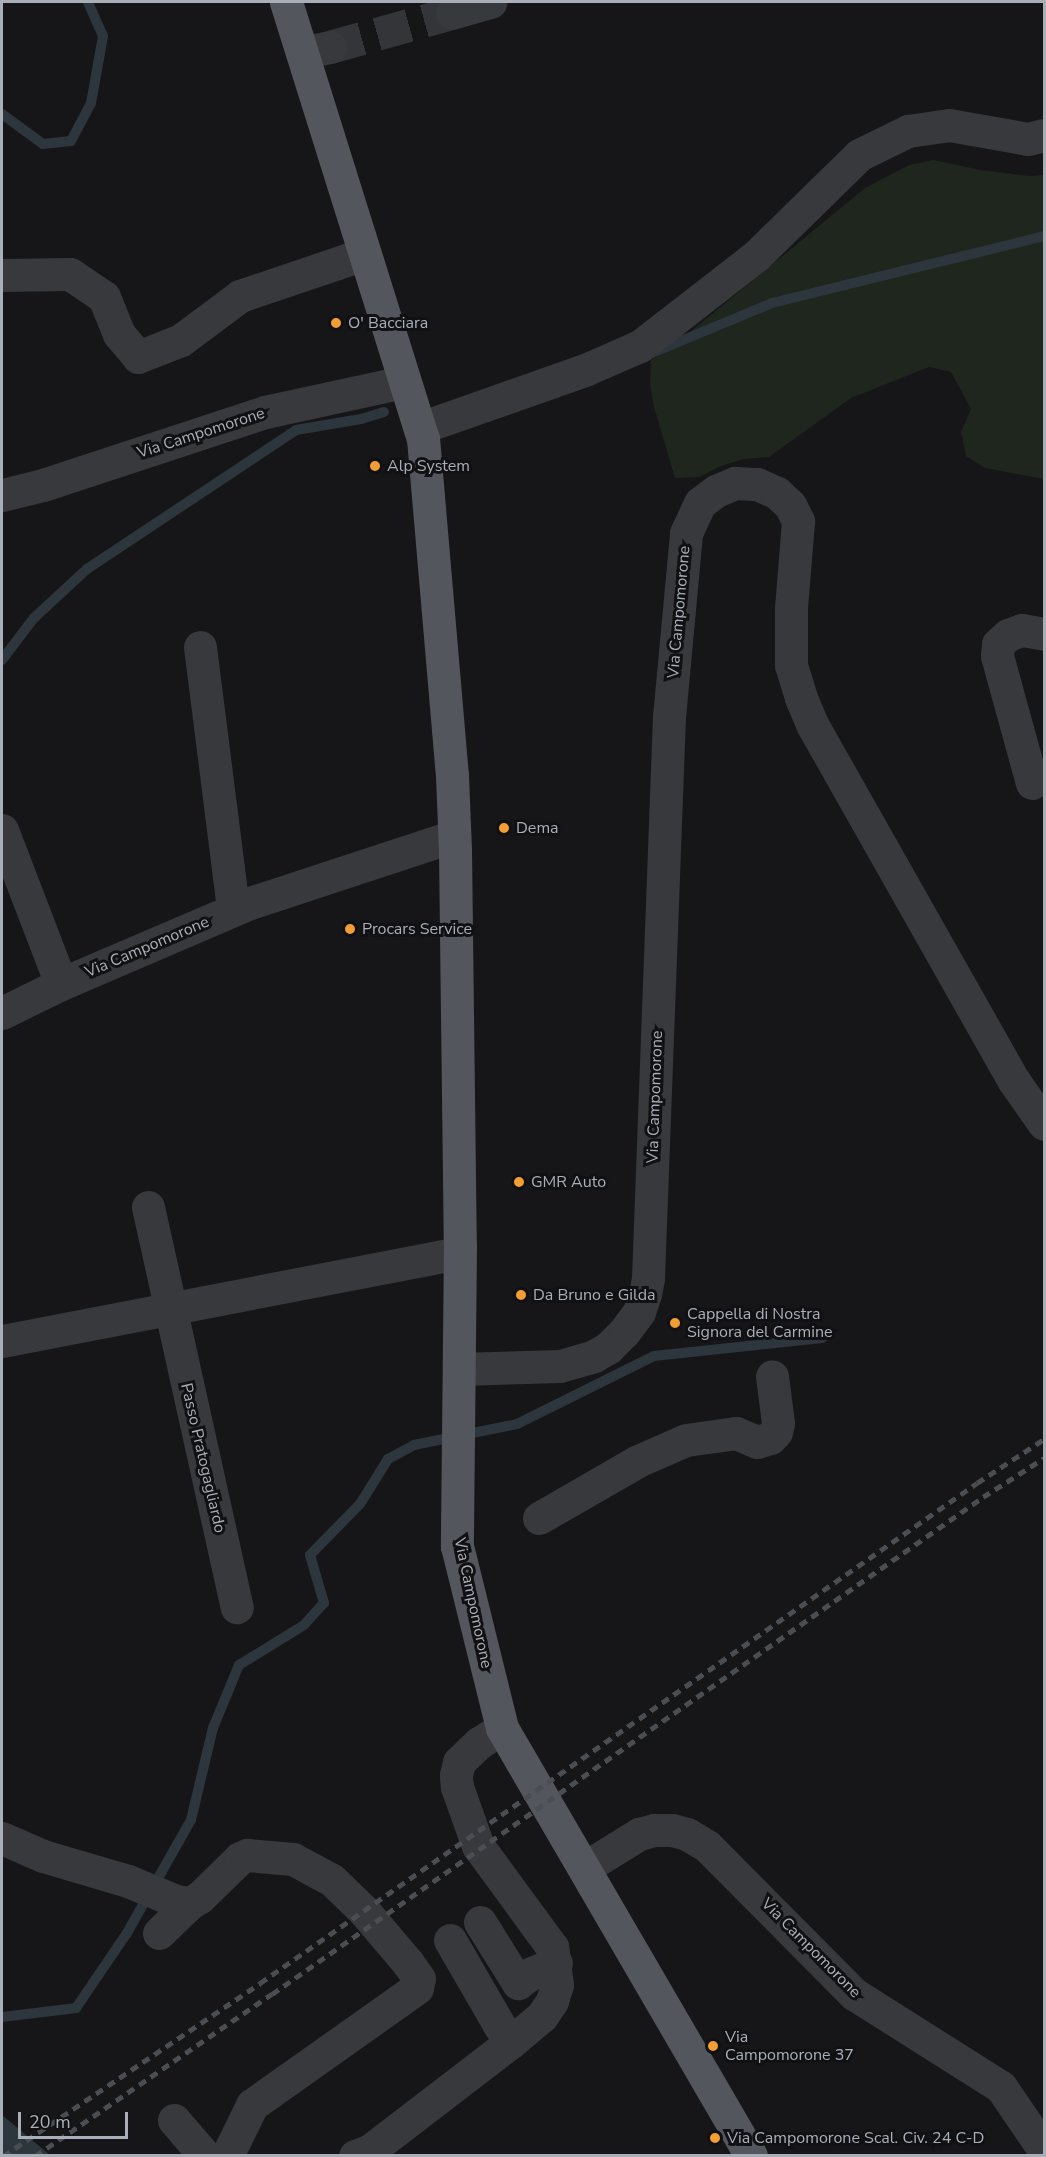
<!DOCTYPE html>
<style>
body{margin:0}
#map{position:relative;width:1046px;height:2157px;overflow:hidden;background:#161618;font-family:"Nunito Sans",sans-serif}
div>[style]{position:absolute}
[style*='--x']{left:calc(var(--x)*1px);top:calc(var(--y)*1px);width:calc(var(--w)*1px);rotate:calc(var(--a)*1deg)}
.green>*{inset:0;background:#1e261e}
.water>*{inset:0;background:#2c363c}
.stream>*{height:10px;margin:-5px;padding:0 5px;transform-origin:5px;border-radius:5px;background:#2c363c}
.minor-tunnel>*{height:33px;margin-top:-16.5px;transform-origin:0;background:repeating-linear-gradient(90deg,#333538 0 33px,transparent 0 49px)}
.minor>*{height:33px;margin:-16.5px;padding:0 16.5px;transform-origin:16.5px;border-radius:16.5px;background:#37393d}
.major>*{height:33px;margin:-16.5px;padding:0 16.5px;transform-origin:16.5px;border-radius:16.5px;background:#53565c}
.rail>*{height:4.5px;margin-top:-2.25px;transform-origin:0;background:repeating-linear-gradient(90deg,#4a4d52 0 8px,transparent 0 14px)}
.dots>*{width:16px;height:16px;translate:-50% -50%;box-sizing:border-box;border:3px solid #111113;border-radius:50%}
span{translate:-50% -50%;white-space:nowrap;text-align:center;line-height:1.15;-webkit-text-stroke:6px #111113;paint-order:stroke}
.poi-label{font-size:16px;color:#a8afb8}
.left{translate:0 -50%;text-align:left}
.street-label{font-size:16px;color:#a8afb8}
.frame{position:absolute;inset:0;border:3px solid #a8afb8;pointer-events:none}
.scale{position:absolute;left:18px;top:2112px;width:110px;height:27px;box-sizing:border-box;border:3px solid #a8afb8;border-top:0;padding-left:8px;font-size:18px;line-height:21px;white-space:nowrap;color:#a8afb8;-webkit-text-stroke:4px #111113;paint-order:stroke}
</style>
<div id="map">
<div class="green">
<i style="clip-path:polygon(933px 160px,981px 170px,1029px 176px,1044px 175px,1044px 479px,985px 468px,966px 456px,961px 432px,971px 409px,951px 372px,929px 367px,851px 398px,769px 457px,744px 459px,721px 466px,699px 477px,675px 478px,654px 407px,650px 383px,651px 360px,672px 347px,865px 188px,909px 165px)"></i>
</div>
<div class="water">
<i style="clip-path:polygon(2px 2115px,50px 2155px,2px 2155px)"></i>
</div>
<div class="stream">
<i style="--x:2;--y:114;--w:51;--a:36.2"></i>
<i style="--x:43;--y:144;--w:28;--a:-6"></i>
<i style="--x:71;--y:141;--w:43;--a:-62.2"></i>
<i style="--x:91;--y:103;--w:68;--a:-79.8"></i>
<i style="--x:103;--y:36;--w:37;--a:-114"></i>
<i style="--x:652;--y:353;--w:130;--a:-22.6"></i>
<i style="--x:772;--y:303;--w:280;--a:-13.8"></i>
<i style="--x:2;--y:660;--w:53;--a:-52.7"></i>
<i style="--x:34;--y:618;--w:72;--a:-42.8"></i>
<i style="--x:87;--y:569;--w:251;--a:-33.6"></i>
<i style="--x:296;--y:430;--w:66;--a:-9.6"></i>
<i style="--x:361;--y:419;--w:24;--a:-17"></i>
<i style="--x:2;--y:2017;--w:75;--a:-6.9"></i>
<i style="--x:76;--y:2008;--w:91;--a:-55.8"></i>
<i style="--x:127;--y:1933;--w:130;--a:-60.5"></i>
<i style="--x:191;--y:1820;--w:95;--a:-76.6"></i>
<i style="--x:213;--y:1728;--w:68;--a:-67.6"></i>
<i style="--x:239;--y:1665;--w:76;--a:-31.6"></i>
<i style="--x:304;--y:1625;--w:30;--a:-48"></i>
<i style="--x:324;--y:1603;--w:50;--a:-106.3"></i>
<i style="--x:310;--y:1555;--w:71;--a:-45.6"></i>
<i style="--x:360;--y:1504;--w:53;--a:-58.1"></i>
<i style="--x:388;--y:1459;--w:30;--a:-28"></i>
<i style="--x:414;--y:1445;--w:105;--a:-11.5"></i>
<i style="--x:517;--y:1424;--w:153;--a:-26.4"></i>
<i style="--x:654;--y:1356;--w:169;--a:-6.1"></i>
</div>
<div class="minor-tunnel">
<i style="--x:330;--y:47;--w:127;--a:-15.6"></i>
</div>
<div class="minor">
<i style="--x:452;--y:13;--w:40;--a:-16"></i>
<i style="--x:302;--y:53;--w:29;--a:-12"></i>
<i style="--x:2;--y:275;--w:68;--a:-0.8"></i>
<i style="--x:70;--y:274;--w:41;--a:34.1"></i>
<i style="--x:104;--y:297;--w:40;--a:68"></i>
<i style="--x:119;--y:334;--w:30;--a:50"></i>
<i style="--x:138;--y:357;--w:46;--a:-21.6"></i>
<i style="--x:181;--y:340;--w:74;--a:-36.7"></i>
<i style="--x:240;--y:296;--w:131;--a:-18.7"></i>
<i style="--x:420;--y:428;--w:175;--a:-19.4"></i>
<i style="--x:585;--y:370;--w:60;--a:-23.6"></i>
<i style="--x:640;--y:346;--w:147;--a:-37.8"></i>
<i style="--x:756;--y:256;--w:144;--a:-44.4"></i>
<i style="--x:859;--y:155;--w:55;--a:-26.1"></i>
<i style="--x:908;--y:131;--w:41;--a:-8.3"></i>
<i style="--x:949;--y:125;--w:80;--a:10"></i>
<i style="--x:1028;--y:139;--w:16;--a:-14"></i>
<i style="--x:2;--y:495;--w:42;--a:-13.7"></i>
<i style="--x:43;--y:485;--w:234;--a:-18.2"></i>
<i style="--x:265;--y:412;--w:142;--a:-12.2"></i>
<i style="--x:200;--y:647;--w:265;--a:82.8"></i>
<i style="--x:1032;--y:783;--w:132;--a:-105.4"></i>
<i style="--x:997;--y:656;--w:12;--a:-85"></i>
<i style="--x:998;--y:644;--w:13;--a:-42"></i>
<i style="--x:1008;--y:635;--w:15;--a:-20"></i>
<i style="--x:1022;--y:630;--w:22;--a:10"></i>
<i style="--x:2;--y:830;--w:165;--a:69"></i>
<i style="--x:2;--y:1013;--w:66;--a:-26.2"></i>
<i style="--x:61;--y:984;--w:206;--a:-23.2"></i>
<i style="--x:250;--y:903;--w:215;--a:-18.2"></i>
<i style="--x:148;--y:1207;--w:410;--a:77.5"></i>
<i style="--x:2;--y:1341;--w:465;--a:-10.9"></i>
<i style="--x:460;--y:1369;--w:100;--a:-1.7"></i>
<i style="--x:560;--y:1366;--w:35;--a:-16"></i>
<i style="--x:594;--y:1356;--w:16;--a:-30"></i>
<i style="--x:608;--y:1348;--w:23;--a:-45"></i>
<i style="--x:624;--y:1332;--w:25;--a:-53"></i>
<i style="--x:639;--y:1312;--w:19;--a:-72"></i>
<i style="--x:645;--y:1294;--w:16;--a:-79"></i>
<i style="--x:648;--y:1278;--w:561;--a:-87.86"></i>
<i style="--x:669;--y:717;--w:185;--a:-84.7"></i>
<i style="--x:686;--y:533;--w:33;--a:-65"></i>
<i style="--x:700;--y:503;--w:20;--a:-37"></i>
<i style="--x:716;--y:491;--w:21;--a:-23"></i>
<i style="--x:735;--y:483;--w:22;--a:3"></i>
<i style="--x:757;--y:484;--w:22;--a:24"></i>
<i style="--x:777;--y:493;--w:18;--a:43"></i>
<i style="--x:790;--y:505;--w:18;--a:63"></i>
<i style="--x:798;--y:521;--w:87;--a:94.6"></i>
<i style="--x:791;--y:608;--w:57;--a:90"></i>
<i style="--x:791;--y:665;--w:34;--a:73"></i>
<i style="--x:801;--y:698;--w:30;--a:67"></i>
<i style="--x:813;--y:726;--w:408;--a:60.5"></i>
<i style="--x:1014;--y:1081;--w:52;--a:55.1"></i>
<i style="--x:539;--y:1518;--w:114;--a:-29.9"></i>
<i style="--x:638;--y:1461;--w:52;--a:-23.6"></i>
<i style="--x:686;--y:1440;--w:50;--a:-8"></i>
<i style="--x:736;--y:1433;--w:23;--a:23"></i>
<i style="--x:757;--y:1442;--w:14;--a:-17"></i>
<i style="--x:770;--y:1438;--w:8;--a:-45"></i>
<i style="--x:776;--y:1432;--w:9;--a:-77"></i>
<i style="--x:778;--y:1423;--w:47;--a:-97.3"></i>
<i style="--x:2;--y:1838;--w:45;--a:23.7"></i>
<i style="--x:43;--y:1856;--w:89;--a:16.4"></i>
<i style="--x:128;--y:1881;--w:52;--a:22.6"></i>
<i style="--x:176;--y:1901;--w:14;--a:8"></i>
<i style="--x:190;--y:1903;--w:12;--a:-31"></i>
<i style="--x:200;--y:1897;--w:56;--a:-44.3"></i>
<i style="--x:240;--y:1858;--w:8;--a:-23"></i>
<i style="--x:247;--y:1855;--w:46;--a:5"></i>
<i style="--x:293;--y:1859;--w:44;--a:28.3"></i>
<i style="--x:332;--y:1880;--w:45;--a:44.1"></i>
<i style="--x:364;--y:1911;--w:68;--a:49.8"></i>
<i style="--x:408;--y:1963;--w:19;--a:55"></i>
<i style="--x:419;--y:1979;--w:9;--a:103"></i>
<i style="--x:417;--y:1988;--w:202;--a:144.7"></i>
<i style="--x:252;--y:2105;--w:57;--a:116.1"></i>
<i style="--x:584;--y:1868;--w:65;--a:-31.7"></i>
<i style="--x:639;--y:1834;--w:16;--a:-15"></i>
<i style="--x:654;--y:1830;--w:18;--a:0"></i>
<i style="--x:672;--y:1830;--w:16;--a:15"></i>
<i style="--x:687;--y:1834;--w:23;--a:31"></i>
<i style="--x:707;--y:1846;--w:209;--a:45.2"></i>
<i style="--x:854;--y:1994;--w:174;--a:32.3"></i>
<i style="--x:1001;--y:2087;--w:76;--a:55.7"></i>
<i style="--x:1044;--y:2150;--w:6;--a:90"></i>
<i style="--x:480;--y:1922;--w:72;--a:58.1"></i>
<i style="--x:518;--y:1983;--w:17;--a:-36"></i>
<i style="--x:532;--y:1973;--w:26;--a:-23"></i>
<i style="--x:159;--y:1933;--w:43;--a:-44.1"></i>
<i style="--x:450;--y:1940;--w:98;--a:60"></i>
<i style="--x:499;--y:2025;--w:21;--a:55"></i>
<i style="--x:174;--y:2120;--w:48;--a:49.3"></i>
<i style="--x:355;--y:2156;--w:15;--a:-20"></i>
<i style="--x:369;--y:2151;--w:179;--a:-37.5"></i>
<i style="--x:511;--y:2042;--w:40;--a:-40"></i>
<i style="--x:542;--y:2016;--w:18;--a:-56"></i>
<i style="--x:552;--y:2001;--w:17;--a:-73"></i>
<i style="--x:557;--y:1985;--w:38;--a:-97"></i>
<i style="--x:552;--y:1947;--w:125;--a:-126.2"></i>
<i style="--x:478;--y:1846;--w:63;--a:-109.6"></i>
<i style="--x:457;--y:1787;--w:12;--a:-95"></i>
<i style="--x:456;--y:1775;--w:13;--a:-77"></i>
<i style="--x:459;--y:1762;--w:28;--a:-44"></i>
<i style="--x:479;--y:1743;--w:27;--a:-33"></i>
</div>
<div class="major">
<i style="--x:286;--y:2;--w:457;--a:72.6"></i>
<i style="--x:423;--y:438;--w:339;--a:85.1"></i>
<i style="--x:452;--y:776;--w:74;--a:87.7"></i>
<i style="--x:455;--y:850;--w:395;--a:89.3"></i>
<i style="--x:460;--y:1245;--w:301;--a:90.6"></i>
<i style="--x:457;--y:1546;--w:187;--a:76.1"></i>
<i style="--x:502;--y:1728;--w:495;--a:59.8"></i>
</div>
<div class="rail">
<i style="--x:3;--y:2156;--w:310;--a:-33.9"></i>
<i style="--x:260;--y:1983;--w:874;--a:-34.89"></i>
<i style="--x:977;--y:1483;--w:80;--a:-33.3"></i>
<i style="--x:35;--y:2156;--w:287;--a:-34.4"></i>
<i style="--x:272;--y:1994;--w:867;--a:-34.95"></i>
<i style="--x:983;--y:1497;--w:72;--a:-32.6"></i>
</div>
<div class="dots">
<i style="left:336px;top:323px;background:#f19e35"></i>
<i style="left:375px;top:466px;background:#f19e35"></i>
<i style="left:504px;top:828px;background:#f19e35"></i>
<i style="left:350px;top:929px;background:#f19e35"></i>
<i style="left:519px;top:1182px;background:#f19e35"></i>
<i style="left:521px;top:1295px;background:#f19e35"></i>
<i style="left:675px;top:1323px;background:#f19e35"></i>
<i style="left:713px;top:2046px;background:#f19e35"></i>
<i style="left:715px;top:2138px;background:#f19e35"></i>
</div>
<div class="poi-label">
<span class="left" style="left:348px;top:323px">O' Bacciara</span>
<span class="left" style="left:387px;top:466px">Alp System</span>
<span class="left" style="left:516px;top:828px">Dema</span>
<span class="left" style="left:362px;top:929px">Procars Service</span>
<span class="left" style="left:531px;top:1182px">GMR Auto</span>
<span class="left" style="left:533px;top:1295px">Da Bruno e Gilda</span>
<span class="left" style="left:687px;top:1323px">Cappella di Nostra<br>Signora del Carmine</span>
<span class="left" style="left:725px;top:2046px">Via<br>Campomorone 37</span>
<span class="left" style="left:727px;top:2138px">Via Campomorone Scal. Civ. 24 C-D</span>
</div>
<div class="street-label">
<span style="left:201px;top:433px;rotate:-18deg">Via Campomorone</span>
<span style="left:679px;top:612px;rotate:-85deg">Via Campomorone</span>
<span style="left:147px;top:947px;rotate:-23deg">Via Campomorone</span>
<span style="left:655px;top:1097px;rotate:-88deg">Via Campomorone</span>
<span style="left:203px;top:1458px;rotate:77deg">Passo Pratogagliardo</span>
<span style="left:473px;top:1603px;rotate:78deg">Via Campomorone</span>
<span style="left:811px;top:1948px;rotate:45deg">Via Campomorone</span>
</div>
<div class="frame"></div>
<div class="scale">20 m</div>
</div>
